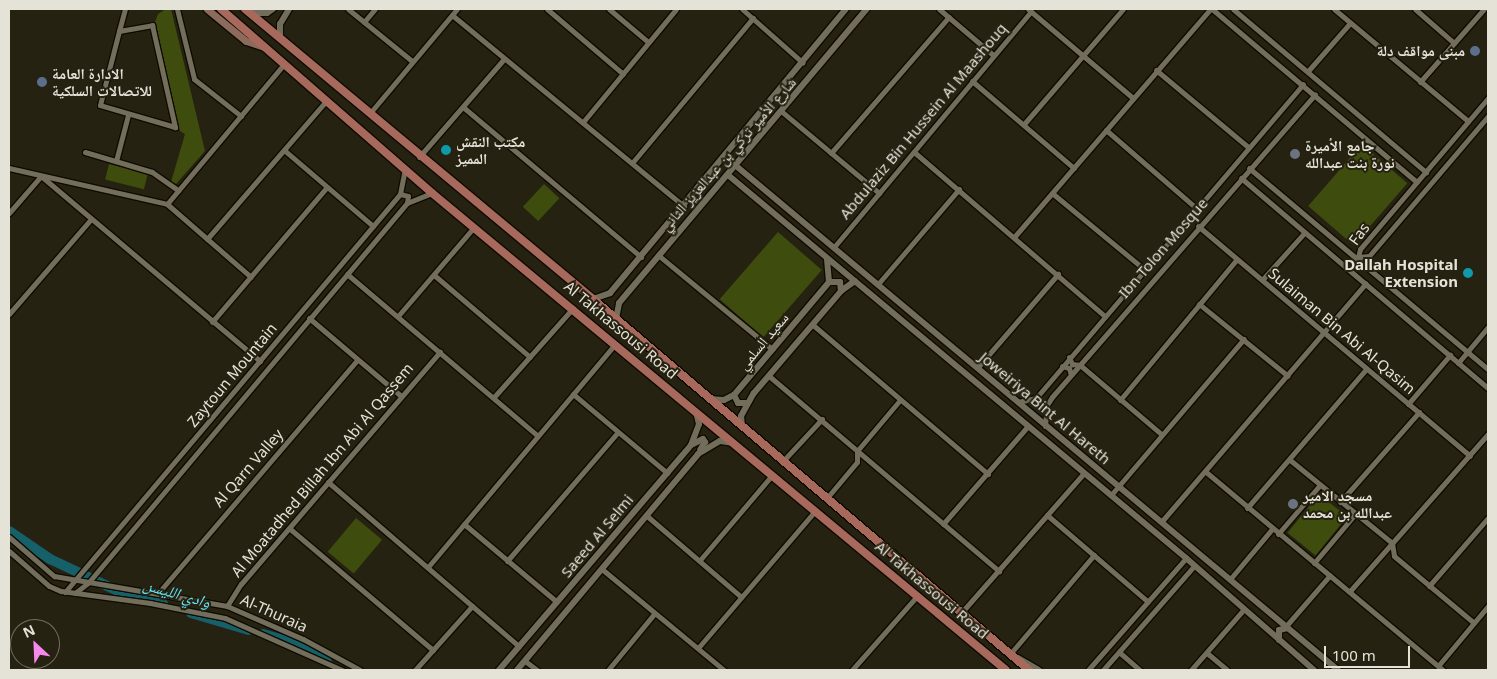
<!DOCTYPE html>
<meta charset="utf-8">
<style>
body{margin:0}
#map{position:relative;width:1497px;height:679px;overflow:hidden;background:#262212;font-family:"Noto Sans","Noto Naskh Arabic",sans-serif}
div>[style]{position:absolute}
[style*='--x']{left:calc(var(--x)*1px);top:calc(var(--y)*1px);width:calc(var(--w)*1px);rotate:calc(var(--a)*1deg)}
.green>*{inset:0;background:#3e4c0e;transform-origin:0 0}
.river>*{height:10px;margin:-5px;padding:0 5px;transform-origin:5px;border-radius:5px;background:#16606a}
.roads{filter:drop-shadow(1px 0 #0f0b01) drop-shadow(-1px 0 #0f0b01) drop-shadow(0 1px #0f0b01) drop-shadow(0 -1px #0f0b01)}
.minor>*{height:5px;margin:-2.5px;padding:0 2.5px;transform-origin:2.5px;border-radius:2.5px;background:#726e5b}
.tertiary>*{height:6px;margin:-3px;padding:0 3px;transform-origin:3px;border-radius:3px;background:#726e5b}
.secondary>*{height:7px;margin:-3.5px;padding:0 3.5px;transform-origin:3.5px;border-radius:3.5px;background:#8d6b5c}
.primary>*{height:8px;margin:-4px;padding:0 4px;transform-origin:4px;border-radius:4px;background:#a8695d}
.dots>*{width:14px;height:14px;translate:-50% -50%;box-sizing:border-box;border:2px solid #262212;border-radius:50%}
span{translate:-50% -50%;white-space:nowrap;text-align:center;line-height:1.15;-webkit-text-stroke:4px #262212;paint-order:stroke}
.poi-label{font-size:15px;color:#e5e3d8;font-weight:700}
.right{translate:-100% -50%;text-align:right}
.left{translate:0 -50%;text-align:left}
.street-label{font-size:15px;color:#e5e3d8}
.water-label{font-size:16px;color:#62e5fa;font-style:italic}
.frame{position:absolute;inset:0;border:10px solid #e5e3d8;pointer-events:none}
.north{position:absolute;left:10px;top:619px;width:50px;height:50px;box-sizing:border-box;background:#262212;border:1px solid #726f61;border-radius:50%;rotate:335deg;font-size:14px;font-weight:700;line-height:20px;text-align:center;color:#e5e3d8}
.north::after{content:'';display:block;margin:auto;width:18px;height:22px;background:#f788ec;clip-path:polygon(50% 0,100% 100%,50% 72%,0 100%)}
.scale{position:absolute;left:1324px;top:646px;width:86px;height:22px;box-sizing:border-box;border:2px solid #e5e3d8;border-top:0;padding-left:6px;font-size:15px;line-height:18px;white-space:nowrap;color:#e5e3d8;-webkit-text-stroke:4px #262212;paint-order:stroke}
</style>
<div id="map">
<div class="green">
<i style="clip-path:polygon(166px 9px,171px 9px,205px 151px,176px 184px,171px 182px,185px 134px,180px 131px,155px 22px,158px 14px)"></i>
<i style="left:1362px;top:144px;width:60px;height:82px;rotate:41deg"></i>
<i style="left:109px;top:164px;width:40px;height:16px;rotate:14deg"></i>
<i style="left:544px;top:184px;width:21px;height:31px;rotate:43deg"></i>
<i style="left:778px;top:232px;width:58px;height:89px;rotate:41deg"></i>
<i style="left:1319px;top:494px;width:36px;height:50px;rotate:39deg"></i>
<i style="left:356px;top:518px;width:34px;height:44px;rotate:40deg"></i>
</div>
<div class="river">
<i style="--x:9;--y:531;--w:50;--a:34.3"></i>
<i style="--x:50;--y:559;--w:75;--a:25.2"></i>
<i style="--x:118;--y:591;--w:47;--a:16.1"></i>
<i style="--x:191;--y:613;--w:60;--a:16.3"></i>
<i style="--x:263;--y:634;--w:29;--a:16"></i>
<i style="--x:291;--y:642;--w:41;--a:29.1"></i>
</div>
<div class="roads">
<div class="minor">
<i style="--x:177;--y:9;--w:72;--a:76.3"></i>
<i style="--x:194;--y:79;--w:60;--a:38.2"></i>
<i style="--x:348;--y:9;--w:82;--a:39.1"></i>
<i style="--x:547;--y:9;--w:100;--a:40.5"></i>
<i style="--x:609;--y:9;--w:51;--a:40.2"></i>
<i style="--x:742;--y:9;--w:81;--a:41.5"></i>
<i style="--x:939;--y:9;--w:71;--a:40.4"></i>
<i style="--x:1028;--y:9;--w:138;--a:40.3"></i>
<i style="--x:1212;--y:9;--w:268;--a:40.2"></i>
<i style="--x:1233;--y:9;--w:253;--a:40.2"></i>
<i style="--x:1334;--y:9;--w:175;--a:39.9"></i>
<i style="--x:1415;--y:9;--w:52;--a:41.1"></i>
<i style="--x:452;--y:15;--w:301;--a:39.5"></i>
<i style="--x:364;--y:22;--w:17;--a:-50"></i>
<i style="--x:119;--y:31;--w:34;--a:-10"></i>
<i style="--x:152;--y:25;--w:105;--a:77.3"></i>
<i style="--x:175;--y:127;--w:78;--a:-163.7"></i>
<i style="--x:100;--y:105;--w:76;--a:-75.6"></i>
<i style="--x:119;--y:31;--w:23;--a:-75"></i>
<i style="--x:1156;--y:70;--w:120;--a:39.9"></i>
<i style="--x:1308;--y:71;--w:64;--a:-48.8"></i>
<i style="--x:972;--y:81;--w:134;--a:40.5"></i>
<i style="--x:1420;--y:82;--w:97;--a:-48.8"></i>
<i style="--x:1488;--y:98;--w:198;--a:130.3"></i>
<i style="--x:1360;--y:249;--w:8;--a:104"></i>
<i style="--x:1358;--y:257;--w:11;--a:-5"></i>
<i style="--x:1369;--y:256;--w:184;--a:-49.6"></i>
<i style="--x:463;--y:107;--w:233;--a:40.1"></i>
<i style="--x:781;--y:111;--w:128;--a:39.9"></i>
<i style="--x:370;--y:113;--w:136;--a:-50.1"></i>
<i style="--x:583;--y:122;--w:146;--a:-50.5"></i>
<i style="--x:1024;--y:124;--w:152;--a:-49.3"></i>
<i style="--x:1106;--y:130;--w:119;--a:40.9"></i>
<i style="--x:284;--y:150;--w:117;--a:40.5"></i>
<i style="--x:85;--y:152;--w:70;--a:16.6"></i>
<i style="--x:152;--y:172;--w:32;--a:35"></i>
<i style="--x:914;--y:152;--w:252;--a:40.7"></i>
<i style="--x:831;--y:153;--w:180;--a:-49.1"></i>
<i style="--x:419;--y:157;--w:130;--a:-49.1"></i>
<i style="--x:116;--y:161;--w:48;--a:-75.4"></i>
<i style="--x:632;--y:163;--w:189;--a:-50.2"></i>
<i style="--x:9;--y:168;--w:162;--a:12.8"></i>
<i style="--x:167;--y:204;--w:111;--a:41"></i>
<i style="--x:1249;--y:168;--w:312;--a:40.1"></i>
<i style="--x:1241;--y:178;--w:324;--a:40.4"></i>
<i style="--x:1052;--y:193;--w:121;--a:39.6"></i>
<i style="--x:400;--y:194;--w:8;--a:14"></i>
<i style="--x:408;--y:196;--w:7;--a:98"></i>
<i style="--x:167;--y:204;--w:182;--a:-50.1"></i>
<i style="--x:9;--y:213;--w:49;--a:-49.1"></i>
<i style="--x:41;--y:176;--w:287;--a:40.2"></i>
<i style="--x:1198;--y:226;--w:356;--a:40.2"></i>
<i style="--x:1015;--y:236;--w:299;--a:-49.3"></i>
<i style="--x:207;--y:239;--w:182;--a:-49.2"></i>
<i style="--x:834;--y:247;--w:307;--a:-50.1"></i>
<i style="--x:658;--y:255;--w:148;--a:39.5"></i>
<i style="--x:347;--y:274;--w:249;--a:40.3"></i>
<i style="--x:434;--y:275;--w:126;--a:40.5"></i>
<i style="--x:1262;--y:280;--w:64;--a:-48.1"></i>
<i style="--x:878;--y:284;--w:125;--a:-49.5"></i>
<i style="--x:1199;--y:304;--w:114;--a:39"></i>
<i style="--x:9;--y:314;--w:124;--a:-49.2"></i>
<i style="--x:398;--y:316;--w:117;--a:-49.5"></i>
<i style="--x:309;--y:318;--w:121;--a:40.3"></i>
<i style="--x:212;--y:322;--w:177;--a:-49.6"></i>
<i style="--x:813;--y:325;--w:230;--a:40.4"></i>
<i style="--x:1069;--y:357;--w:8;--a:67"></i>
<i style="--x:1072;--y:364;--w:8;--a:7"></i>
<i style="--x:1080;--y:365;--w:106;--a:40.4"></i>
<i style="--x:1458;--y:363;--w:47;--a:-50.2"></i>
<i style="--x:1062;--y:366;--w:7;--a:16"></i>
<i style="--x:1069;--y:368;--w:7;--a:74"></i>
<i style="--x:978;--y:367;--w:123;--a:-49.3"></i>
<i style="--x:769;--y:376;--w:302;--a:40.3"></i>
<i style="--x:573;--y:394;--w:123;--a:40"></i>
<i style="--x:494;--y:397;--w:119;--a:-48.4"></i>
<i style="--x:1120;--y:400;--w:183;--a:-50.3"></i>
<i style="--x:1018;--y:402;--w:18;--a:-13"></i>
<i style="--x:1036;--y:398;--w:412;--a:-49.6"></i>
<i style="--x:1408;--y:404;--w:65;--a:-49.4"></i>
<i style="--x:1045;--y:426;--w:21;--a:-85"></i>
<i style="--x:1047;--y:405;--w:9;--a:-58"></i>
<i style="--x:1052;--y:397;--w:401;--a:-49"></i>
<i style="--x:1290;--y:460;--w:132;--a:39.1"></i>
<i style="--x:1392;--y:543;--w:13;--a:81"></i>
<i style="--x:1394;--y:556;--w:104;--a:39.9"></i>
<i style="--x:782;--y:462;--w:59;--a:-47.1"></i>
<i style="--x:1206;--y:472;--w:309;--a:39.9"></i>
<i style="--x:328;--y:482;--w:252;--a:40.7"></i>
<i style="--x:1111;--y:495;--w:205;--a:-49.6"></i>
<i style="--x:826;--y:499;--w:48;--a:-50"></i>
<i style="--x:857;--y:462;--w:11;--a:-90"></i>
<i style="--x:857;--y:451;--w:67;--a:-49.9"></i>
<i style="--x:1340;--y:502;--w:120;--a:-48.7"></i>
<i style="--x:1247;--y:508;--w:183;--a:-49.4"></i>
<i style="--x:1047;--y:515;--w:133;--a:40.7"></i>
<i style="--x:647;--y:516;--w:123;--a:40.7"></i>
<i style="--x:1162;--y:521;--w:313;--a:-49.4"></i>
<i style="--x:464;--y:524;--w:121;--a:40"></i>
<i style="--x:943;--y:524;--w:130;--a:-49.1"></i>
<i style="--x:289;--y:528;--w:189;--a:40.3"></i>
<i style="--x:1278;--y:534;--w:63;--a:-49.5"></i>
<i style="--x:9;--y:537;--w:60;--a:40.9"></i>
<i style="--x:54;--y:576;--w:176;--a:9.8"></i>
<i style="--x:227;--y:606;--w:83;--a:23.5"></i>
<i style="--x:303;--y:639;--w:65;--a:28.5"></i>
<i style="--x:9;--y:551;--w:53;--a:41.2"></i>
<i style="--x:49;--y:586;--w:13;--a:23"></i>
<i style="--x:61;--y:591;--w:90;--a:7.7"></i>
<i style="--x:150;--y:603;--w:76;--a:11.3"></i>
<i style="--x:225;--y:618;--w:128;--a:24"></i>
<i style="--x:700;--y:560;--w:111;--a:-49.7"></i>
<i style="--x:507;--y:561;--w:170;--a:-49.3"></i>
<i style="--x:1314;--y:563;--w:65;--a:-50"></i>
<i style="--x:428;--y:567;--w:291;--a:-50"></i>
<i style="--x:603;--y:570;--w:157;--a:39.6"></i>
<i style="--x:1231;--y:578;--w:64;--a:-50.1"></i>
<i style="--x:1429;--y:586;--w:90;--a:-49.1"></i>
<i style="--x:1350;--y:591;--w:209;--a:-48.7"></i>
<i style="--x:65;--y:592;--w:520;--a:-49.91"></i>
<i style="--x:400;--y:194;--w:25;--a:-79"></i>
<i style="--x:159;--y:592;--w:305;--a:-49.5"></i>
<i style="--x:75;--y:593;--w:16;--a:-38"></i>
<i style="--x:88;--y:583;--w:496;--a:-50"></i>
<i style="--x:407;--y:203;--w:27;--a:-22"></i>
<i style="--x:227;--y:606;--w:26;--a:-58"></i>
<i style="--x:241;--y:584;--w:306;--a:-49.4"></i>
<i style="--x:961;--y:613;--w:186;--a:-48.7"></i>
<i style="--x:1286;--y:626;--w:67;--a:-49.2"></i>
<i style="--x:698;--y:648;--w:180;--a:-49.5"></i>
<i style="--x:1119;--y:652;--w:28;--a:41"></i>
<i style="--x:1207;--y:653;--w:26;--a:40"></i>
<i style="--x:1010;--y:654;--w:130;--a:-49.7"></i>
<i style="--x:525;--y:661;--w:15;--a:37"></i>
<i style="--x:1438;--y:666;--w:78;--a:-50.2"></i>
<i style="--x:415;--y:670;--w:86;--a:-48.3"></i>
<i style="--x:608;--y:670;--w:72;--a:-50.6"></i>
<i style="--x:852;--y:670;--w:100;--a:-48.7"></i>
<i style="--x:1088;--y:670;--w:149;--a:-48.8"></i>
<i style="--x:1103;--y:670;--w:138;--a:-48.8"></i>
<i style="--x:1191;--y:670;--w:81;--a:-49"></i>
</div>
<div class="tertiary">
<i style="--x:249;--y:13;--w:18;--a:0"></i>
<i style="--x:267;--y:13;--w:7;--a:-34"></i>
<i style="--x:280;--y:37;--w:13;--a:-90"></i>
<i style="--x:280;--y:24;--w:17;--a:-59"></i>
<i style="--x:735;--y:165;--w:787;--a:39.95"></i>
<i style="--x:728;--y:175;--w:597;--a:39.9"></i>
<i style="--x:1186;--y:558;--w:170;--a:41.2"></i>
<i style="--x:829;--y:282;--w:11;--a:0"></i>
<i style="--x:840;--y:282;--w:9;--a:84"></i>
<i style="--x:593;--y:299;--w:18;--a:-19"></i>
<i style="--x:610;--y:293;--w:369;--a:-50.3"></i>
<i style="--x:616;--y:319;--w:16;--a:-79"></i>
<i style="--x:619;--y:303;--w:385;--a:-49.9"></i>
<i style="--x:734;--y:395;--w:9;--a:63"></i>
<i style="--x:738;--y:403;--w:8;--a:0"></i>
<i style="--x:709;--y:399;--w:15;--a:4"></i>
<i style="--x:724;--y:400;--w:11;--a:-27"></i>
<i style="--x:734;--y:395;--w:148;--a:-49.9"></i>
<i style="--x:829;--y:282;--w:23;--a:-95"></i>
<i style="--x:742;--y:427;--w:11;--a:-95"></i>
<i style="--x:741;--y:416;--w:26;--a:-61"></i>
<i style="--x:754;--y:393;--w:134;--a:-49.5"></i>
<i style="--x:841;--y:291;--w:17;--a:-36"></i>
<i style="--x:693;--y:444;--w:11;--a:-27"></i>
<i style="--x:703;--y:439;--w:4;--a:56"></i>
<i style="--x:705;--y:442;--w:9;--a:122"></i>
<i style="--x:1279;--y:640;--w:10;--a:-90"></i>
<i style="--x:1279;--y:630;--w:9;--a:-13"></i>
<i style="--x:1018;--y:658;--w:24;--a:30"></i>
<i style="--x:499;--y:670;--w:296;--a:-49.5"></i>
<i style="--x:691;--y:445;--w:22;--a:-69"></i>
<i style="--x:699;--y:424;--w:12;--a:-104"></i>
<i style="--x:517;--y:670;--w:282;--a:-50"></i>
<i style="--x:698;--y:454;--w:26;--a:-31"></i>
<i style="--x:720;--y:441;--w:14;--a:8"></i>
</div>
<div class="secondary">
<i style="--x:207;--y:9;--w:50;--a:39.4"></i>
<i style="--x:246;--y:41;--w:19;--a:18"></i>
</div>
<div class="primary">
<i style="--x:221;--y:9;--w:280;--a:41.1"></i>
<i style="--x:432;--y:193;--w:746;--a:39.73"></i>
<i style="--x:245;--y:9;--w:453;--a:39.8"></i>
<i style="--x:593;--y:299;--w:572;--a:40.4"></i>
</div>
</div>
<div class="dots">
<i style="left:1475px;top:51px;background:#5c6f8a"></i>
<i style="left:42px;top:82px;background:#5c6f8a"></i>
<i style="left:446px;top:150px;background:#0f9aa8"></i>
<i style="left:1295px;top:154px;background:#6b7280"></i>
<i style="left:1468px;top:273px;background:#0f9aa8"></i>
<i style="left:1293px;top:504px;background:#6b7280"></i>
</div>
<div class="poi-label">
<span class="right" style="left:1465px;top:51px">مبنى مواقف دلة</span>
<span class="left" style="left:52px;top:82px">الادارة العامة<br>للاتصالات السلكية</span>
<span class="left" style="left:456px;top:150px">مكتب النقش<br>المميز</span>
<span class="left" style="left:1305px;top:154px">جامع الأميرة<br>نورة بنت عبدالله</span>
<span class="right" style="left:1458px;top:273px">Dallah Hospital<br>Extension</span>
<span class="left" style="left:1303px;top:504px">مسجد الامير<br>عبدالله بن محمد</span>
</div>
<div class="street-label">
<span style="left:923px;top:121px;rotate:-50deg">Abdulaziz Bin Hussein Al Maashouq</span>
<span style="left:728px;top:154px;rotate:-49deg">شارع الأمير تركي بن عبدالعزيز الثاني</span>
<span style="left:1359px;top:234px;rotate:-54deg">Fas</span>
<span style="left:1163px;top:248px;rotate:-49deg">Ibn Tolon Mosque</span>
<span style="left:621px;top:330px;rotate:40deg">Al Takhassousi Road</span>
<span style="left:1342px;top:331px;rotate:40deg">Sulaiman Bin Abi Al-Qasim</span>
<span style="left:763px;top:341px;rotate:-50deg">سعيد السلمي</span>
<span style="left:232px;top:375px;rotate:-50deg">Zaytoun Mountain</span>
<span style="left:1045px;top:408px;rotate:40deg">Joweiriya Bint Al Hareth</span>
<span style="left:248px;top:468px;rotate:-49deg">Al Qarn Valley</span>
<span style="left:322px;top:470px;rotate:-50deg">Al Moatadhed Billah Ibn Abi Al Qassem</span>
<span style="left:597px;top:536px;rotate:-50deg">Saeed Al Selmi</span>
<span style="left:932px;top:590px;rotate:40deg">Al Takhassousi Road</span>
<span style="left:274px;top:613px;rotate:24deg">Al-Thuraia</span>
</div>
<div class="water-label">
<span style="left:177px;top:593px;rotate:16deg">وادي الليسن</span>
</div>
<div class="frame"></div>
<div class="north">N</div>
<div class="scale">100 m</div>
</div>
